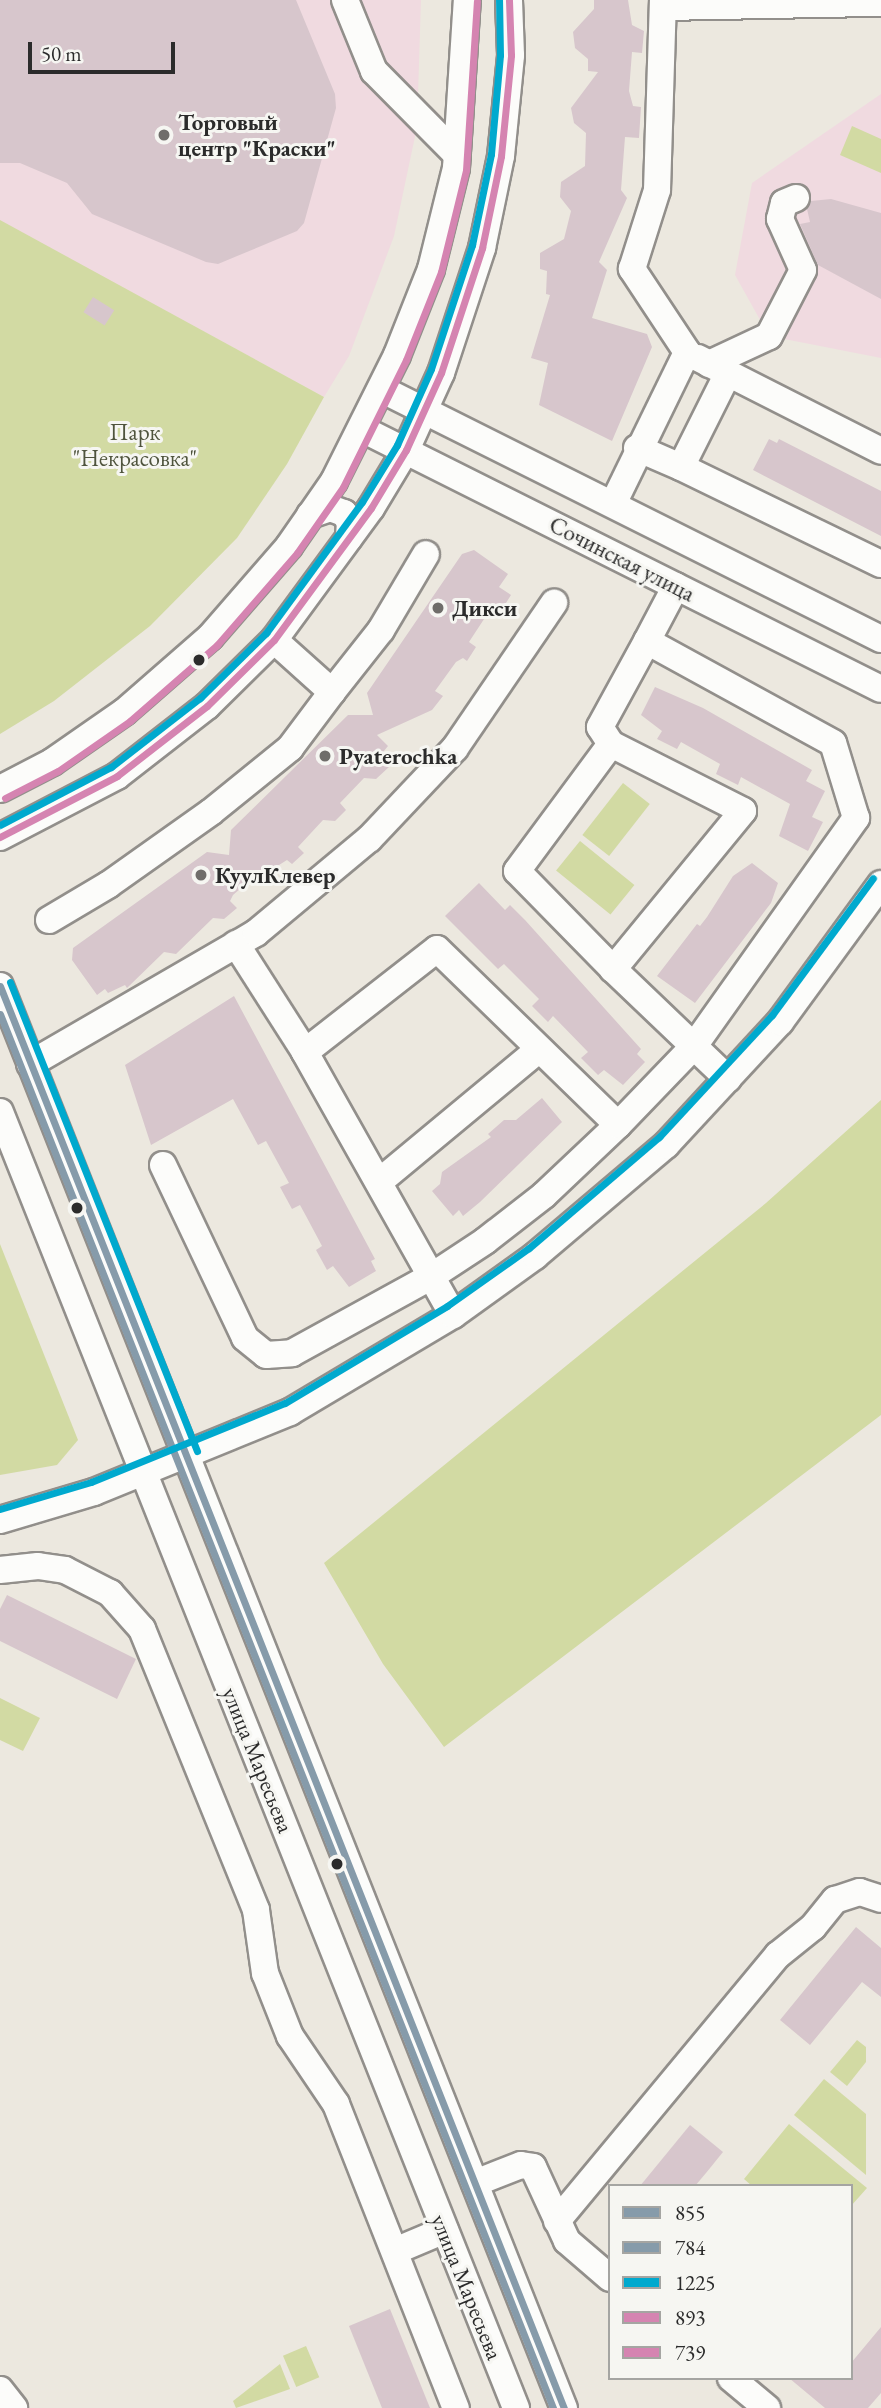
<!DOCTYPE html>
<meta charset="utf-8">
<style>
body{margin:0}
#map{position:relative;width:881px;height:2408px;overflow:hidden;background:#ece8df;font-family:"EB Garamond",serif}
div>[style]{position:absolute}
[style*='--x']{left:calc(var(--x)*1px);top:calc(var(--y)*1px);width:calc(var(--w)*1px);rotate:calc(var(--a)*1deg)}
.built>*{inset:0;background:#f0dae0}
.green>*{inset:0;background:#d2daa3;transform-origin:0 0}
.building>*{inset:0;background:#d7c6cc;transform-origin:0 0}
.roads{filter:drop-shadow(2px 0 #928f8b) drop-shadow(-2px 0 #928f8b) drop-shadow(0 2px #928f8b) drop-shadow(0 -2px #928f8b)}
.minor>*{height:26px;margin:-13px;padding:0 13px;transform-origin:13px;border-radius:13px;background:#fcfcfa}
.bus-1>*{height:7px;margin:-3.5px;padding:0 3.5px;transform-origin:3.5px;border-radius:3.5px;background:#869baa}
.bus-2>*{height:7px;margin:-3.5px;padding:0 3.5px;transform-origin:3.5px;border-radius:3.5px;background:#869baa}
.bus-3>*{height:7px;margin:-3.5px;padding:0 3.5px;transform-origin:3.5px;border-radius:3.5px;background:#00a9ce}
.bus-4>*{height:7px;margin:-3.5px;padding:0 3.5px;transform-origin:3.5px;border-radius:3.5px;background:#d584b1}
.bus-5>*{height:7px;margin:-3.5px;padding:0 3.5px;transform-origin:3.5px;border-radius:3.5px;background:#d584b1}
.dots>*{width:19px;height:19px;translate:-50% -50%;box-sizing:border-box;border:4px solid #f6f6f2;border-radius:50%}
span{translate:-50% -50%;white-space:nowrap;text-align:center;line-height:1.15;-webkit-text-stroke:6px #f6f6f2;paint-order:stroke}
.poi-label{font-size:23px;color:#2b2b2b;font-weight:700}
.left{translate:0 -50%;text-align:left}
.park-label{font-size:23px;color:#4f543d}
.street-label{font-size:23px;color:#2b2b2b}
.legend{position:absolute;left:608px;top:2184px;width:245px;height:196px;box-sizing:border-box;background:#f6f6f2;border:2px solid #a5a5a2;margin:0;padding:9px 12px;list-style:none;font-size:21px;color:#2b2b2b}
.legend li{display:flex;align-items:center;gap:14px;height:35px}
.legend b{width:35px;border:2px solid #a5a5a2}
.scale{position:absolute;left:28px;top:42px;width:147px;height:32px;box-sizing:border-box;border:4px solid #2b2b2b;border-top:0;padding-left:9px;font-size:21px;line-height:24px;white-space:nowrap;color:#2b2b2b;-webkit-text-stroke:5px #f6f6f2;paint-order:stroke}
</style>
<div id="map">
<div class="built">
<i style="clip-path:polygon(0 0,421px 0,417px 127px,394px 236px,349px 356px,324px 397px,0 221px)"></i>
<i style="clip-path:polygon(881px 94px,881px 358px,769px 336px,735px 275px,752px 183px)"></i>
</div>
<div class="green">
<i style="clip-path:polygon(852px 126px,881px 139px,881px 173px,840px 155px)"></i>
<i style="clip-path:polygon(0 220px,324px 397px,287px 464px,237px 538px,150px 626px,54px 701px,0 734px)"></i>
<i style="left:623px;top:783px;width:34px;height:66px;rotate:38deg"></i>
<i style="left:580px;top:841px;width:70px;height:38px;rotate:39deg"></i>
<i style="clip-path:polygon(881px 1100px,881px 1415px,444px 1747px,383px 1664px,324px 1563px,766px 1203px)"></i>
<i style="clip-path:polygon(0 1244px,78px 1440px,57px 1465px,0 1475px)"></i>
<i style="clip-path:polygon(0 1698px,40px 1718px,23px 1751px,0 1740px)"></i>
<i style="clip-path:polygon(857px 2040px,866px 2047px,866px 2062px,847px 2086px,830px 2072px)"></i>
<i style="clip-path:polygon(824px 2079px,866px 2114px,866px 2175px,794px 2115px)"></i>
<i style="clip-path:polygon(789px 2124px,867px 2188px,851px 2206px,851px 2186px,752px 2186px,744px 2179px)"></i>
<i style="left:306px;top:2346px;width:34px;height:25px;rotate:67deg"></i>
<i style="clip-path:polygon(280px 2364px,290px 2389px,236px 2408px,233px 2401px)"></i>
</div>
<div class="building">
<i style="clip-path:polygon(0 0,296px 0,335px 94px,336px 108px,304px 223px,297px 231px,218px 264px,206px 262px,92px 214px,67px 183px,20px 163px,0 163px)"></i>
<i style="clip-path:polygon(594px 0,628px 0,632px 25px,644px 31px,642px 53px,632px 52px,629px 91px,633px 106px,641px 107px,639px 138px,625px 137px,621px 190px,627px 198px,599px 262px,607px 270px,592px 318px,647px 334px,652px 347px,612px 441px,539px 405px,548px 363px,531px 358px,550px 295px,546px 294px,547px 271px,540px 269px,540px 253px,564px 239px,571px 211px,560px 197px,561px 182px,585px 166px,586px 133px,574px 123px,571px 108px,598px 72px,588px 71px,588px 59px,575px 48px,573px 32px,594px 9px)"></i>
<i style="clip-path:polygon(831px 199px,881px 213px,881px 299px,818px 265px,800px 224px,810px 222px,807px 209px,811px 201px)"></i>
<i style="left:93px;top:297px;width:25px;height:18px;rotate:32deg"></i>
<i style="clip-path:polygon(769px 439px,777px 443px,779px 439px,881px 491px,881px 536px,753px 470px)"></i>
<i style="clip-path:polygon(474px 550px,508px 574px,499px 587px,511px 595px,501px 611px,488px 613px,469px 642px,476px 647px,467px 661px,463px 658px,456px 662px,435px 691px,443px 696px,432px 710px,377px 735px,388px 746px,379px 757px,389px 767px,376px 779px,364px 778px,340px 803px,346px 810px,335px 821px,323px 820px,298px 847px,304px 853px,292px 864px,287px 860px,263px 875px,259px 872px,233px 895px,230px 901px,237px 908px,224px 919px,213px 918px,176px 954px,164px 952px,127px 988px,125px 985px,108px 993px,105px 989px,97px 995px,72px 960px,73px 948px,207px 852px,229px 855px,231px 830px,348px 715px,373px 715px,367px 693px,462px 554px)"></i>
<i style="clip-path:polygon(655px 687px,703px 708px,812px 770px,806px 781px,825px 791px,812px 817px,823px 822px,808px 851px,779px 836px,790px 804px,741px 777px,738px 785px,716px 774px,720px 764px,681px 742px,677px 749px,657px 739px,662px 731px,641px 715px)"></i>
<i style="clip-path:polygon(752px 863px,778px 883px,771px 903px,695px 1003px,657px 976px,697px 924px,700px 926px,707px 917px,733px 876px)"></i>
<i style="clip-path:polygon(479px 883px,505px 910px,510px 905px,525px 920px,641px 1049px,637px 1054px,645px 1062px,623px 1085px,604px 1070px,598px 1075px,581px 1058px,588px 1052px,553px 1016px,548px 1022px,532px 1006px,539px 999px,504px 964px,498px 969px,445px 916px)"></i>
<i style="clip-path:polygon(234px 996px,375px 1259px,371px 1261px,376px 1271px,349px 1287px,333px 1266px,327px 1270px,316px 1250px,322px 1246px,306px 1216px,300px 1205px,292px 1209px,280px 1187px,289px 1183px,266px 1141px,258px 1145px,233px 1099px,151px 1145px,125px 1065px)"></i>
<i style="clip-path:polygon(542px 1098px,562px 1122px,480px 1202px,463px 1216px,459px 1210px,453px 1216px,432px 1191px,440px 1184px,442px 1172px,491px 1137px,488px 1134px,504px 1120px,516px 1120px)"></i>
<i style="clip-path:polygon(7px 1595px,136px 1659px,117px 1699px,0 1641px,0 1609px)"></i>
<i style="clip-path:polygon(856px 1927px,881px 1948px,881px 1997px,862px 1982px,810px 2045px,780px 2020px)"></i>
<i style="clip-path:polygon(690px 2125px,723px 2152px,706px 2173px,695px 2186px,640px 2186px)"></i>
<i style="clip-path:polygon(390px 2309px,430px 2408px,382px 2408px,349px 2326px)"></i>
<i style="clip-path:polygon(881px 2327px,881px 2393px,868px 2408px,825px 2408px,789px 2378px,851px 2378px,851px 2363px)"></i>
</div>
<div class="roads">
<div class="minor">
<i style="--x:345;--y:0;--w:77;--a:67.8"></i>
<i style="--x:374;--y:71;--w:118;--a:45.3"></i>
<i style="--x:663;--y:7;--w:218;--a:-1.1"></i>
<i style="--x:698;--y:358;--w:205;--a:26.9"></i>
<i style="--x:709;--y:364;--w:66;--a:-25"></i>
<i style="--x:769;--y:336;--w:74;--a:-62.7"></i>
<i style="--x:803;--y:270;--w:56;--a:-114.3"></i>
<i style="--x:780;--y:219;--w:16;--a:-76"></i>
<i style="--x:784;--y:203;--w:13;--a:-23"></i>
<i style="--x:381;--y:389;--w:559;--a:26.57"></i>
<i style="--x:362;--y:429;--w:580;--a:26.61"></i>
<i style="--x:637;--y:448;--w:48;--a:23.4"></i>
<i style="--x:681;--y:467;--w:105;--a:-63.4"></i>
<i style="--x:681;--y:467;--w:222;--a:25.9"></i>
<i style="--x:613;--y:504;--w:169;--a:-64"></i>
<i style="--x:687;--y:352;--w:100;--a:-123.5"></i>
<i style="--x:632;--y:269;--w:83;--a:-72.4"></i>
<i style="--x:657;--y:190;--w:190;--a:-88.2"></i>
<i style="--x:310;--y:515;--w:21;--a:-19"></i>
<i style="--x:330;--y:508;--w:15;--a:20"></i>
<i style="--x:344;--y:513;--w:11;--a:56"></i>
<i style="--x:350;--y:522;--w:16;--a:94"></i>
<i style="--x:332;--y:692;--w:79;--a:-51.7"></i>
<i style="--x:381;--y:630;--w:88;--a:-59.4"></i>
<i style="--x:611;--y:744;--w:20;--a:-123"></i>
<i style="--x:600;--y:727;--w:98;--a:-61.3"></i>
<i style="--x:0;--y:789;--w:59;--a:-27.4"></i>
<i style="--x:52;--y:762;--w:88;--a:-34.8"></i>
<i style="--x:124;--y:712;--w:114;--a:-41.1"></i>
<i style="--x:210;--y:637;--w:121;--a:-49"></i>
<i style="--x:289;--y:546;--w:79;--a:-55.3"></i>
<i style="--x:334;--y:481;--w:141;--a:-63.4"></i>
<i style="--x:397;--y:355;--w:92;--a:-68.4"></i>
<i style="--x:431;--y:269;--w:104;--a:-76.1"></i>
<i style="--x:456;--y:168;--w:168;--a:-86.3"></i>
<i style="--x:0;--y:837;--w:132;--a:-27.5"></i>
<i style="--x:117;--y:776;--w:114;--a:-37.9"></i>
<i style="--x:207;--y:706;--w:94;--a:-44.6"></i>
<i style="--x:274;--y:640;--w:164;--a:-53.7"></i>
<i style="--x:371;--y:508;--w:68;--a:-58.9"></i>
<i style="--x:406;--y:450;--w:85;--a:-65.6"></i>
<i style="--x:441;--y:373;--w:132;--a:-71.8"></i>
<i style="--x:482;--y:248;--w:94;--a:-78.3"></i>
<i style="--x:501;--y:156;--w:101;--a:-84.3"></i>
<i style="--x:511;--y:55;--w:55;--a:-92.1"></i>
<i style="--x:49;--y:920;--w:69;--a:-30.7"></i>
<i style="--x:108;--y:885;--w:126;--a:-35.3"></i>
<i style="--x:211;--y:812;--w:102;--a:-39"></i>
<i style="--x:290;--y:748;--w:70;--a:-53.1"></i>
<i style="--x:332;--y:692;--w:78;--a:-138.1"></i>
<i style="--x:236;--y:944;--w:128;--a:57.4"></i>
<i style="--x:613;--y:969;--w:137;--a:-134.4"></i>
<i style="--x:517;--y:871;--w:158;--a:-53.5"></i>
<i style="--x:611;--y:744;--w:148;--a:26.9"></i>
<i style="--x:743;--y:811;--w:205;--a:129.4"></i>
<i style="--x:613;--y:969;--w:159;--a:43.7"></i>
<i style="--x:0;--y:986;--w:1530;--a:68.37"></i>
<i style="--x:30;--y:1064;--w:261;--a:-30.1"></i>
<i style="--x:256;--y:933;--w:147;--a:-39.8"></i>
<i style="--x:369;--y:839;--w:125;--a:-46.6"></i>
<i style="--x:455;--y:748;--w:176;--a:-55.7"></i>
<i style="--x:0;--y:1112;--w:1395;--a:68.29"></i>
<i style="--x:163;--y:1165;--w:191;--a:64.6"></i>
<i style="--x:245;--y:1338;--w:27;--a:39"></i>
<i style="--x:266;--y:1355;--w:26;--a:-4"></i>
<i style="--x:292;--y:1353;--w:160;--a:-28.8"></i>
<i style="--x:432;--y:1276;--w:64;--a:-33.4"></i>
<i style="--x:485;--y:1241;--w:75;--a:-37.9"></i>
<i style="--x:544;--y:1195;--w:102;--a:-43.4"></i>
<i style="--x:379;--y:1182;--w:208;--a:-39.7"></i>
<i style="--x:453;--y:1315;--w:302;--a:-119.4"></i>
<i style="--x:305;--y:1052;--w:167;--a:-38"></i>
<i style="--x:437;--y:949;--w:252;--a:44.2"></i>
<i style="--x:618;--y:1125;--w:110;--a:-46.1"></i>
<i style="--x:694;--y:1046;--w:280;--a:-54.6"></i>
<i style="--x:856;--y:818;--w:78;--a:-107"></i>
<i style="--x:833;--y:743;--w:212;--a:-151.3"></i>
<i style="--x:647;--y:641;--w:62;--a:-62.2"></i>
<i style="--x:0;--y:1520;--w:98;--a:-16.6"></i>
<i style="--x:94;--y:1492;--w:212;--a:-22.2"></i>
<i style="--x:290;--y:1412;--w:190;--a:-30.8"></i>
<i style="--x:453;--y:1315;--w:101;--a:-35.7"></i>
<i style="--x:535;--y:1256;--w:172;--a:-40.3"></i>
<i style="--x:666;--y:1145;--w:168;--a:-47.2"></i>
<i style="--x:780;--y:1022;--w:171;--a:-53.8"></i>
<i style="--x:0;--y:1570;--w:38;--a:-6"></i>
<i style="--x:38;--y:1566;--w:27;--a:8"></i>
<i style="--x:65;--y:1570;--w:51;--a:27.1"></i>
<i style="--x:110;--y:1593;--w:48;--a:48.4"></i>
<i style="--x:142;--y:1629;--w:303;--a:67.9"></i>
<i style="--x:256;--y:1910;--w:64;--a:81.9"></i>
<i style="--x:265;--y:1973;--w:68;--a:68.4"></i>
<i style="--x:290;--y:2036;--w:82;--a:55.9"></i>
<i style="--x:336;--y:2104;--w:327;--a:68.5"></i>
<i style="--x:475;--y:2183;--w:49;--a:-21.4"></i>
<i style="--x:521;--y:2165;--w:12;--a:9"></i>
<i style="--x:533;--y:2167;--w:81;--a:65.3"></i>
<i style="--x:567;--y:2241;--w:57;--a:40.7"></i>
<i style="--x:557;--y:2221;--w:346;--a:-50.3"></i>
<i style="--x:778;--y:1955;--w:45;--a:-38.7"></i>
<i style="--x:813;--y:1927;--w:35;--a:-51"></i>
<i style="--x:835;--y:1900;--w:26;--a:-18"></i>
<i style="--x:860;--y:1892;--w:22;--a:18"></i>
<i style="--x:395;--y:2251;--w:54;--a:-22.8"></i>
<i style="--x:731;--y:2378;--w:47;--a:39.8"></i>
<i style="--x:0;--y:2390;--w:23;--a:52"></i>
</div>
</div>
<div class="bus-1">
<i style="--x:0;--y:986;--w:1530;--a:68.37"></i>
</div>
<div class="bus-2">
<i style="--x:0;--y:1014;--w:1500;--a:68.36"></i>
</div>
<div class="bus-3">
<i style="--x:0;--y:825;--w:125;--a:-27.6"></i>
<i style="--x:111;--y:767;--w:113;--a:-37.8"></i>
<i style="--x:200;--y:698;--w:93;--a:-44.6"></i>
<i style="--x:266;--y:633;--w:162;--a:-53.8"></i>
<i style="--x:362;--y:502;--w:67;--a:-58.4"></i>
<i style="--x:397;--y:445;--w:83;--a:-65.9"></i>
<i style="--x:431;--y:369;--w:131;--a:-71.7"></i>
<i style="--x:472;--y:245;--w:93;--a:-78.2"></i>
<i style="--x:491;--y:154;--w:99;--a:-84.8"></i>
<i style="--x:500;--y:55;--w:55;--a:-91"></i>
<i style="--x:10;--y:982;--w:505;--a:68.26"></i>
<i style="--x:0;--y:1509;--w:95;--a:-16.5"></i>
<i style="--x:91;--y:1482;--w:209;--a:-22.2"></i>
<i style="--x:285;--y:1403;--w:189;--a:-30.9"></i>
<i style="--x:447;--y:1306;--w:100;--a:-35.3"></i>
<i style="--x:529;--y:1248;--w:171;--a:-40.5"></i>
<i style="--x:659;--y:1137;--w:166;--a:-47.2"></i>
<i style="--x:772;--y:1015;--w:170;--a:-53.6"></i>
</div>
<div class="bus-4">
<i style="--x:0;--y:837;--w:132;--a:-27.5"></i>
<i style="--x:117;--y:776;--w:114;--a:-37.9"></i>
<i style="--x:207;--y:706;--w:94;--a:-44.6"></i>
<i style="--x:274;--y:640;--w:164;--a:-53.7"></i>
<i style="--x:371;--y:508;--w:68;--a:-58.9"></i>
<i style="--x:406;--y:450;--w:85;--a:-65.6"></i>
<i style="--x:441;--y:373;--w:132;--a:-71.8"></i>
<i style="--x:482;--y:248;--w:94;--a:-78.3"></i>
<i style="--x:501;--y:156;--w:101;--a:-84.3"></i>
<i style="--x:511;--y:55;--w:55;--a:-92.1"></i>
</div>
<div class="bus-5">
<i style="--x:5;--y:798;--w:59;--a:-27"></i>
<i style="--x:58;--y:771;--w:88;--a:-34.8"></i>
<i style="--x:130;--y:721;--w:116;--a:-41.1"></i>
<i style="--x:217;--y:645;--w:122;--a:-49"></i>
<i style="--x:297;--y:553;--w:80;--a:-55.1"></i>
<i style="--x:343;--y:487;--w:142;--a:-63.6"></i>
<i style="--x:406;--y:360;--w:95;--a:-68.3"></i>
<i style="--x:441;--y:272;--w:105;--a:-76.2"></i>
<i style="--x:466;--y:170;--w:169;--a:-86.3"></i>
</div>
<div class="dots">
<i style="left:164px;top:135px;background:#6f6d6a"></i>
<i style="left:438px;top:608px;background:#6f6d6a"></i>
<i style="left:199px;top:660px;background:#2b2b2b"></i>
<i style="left:325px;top:756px;background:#6f6d6a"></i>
<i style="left:201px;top:875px;background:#6f6d6a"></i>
<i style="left:77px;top:1208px;background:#2b2b2b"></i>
<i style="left:337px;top:1864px;background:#2b2b2b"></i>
</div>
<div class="poi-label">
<span class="left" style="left:178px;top:135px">Торговый<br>центр "Краски"</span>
<span class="left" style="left:452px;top:608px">Дикси</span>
<span class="left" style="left:339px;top:756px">Pyaterochka</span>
<span class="left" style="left:215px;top:875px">КуулКлевер</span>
</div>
<div class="park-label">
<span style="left:135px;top:445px">Парк<br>"Некрасовка"</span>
</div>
<div class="street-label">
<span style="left:622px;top:559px;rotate:27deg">Сочинская улица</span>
<span style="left:258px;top:1760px;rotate:68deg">улица Маресьева</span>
<span style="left:467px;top:2287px;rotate:68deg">улица Маресьева</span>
</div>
<ul class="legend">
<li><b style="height:9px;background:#869baa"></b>855</li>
<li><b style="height:9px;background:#869baa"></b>784</li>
<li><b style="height:9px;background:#00a9ce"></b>1225</li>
<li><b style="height:9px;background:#d584b1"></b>893</li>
<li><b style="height:9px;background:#d584b1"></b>739</li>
</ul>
<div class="scale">50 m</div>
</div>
